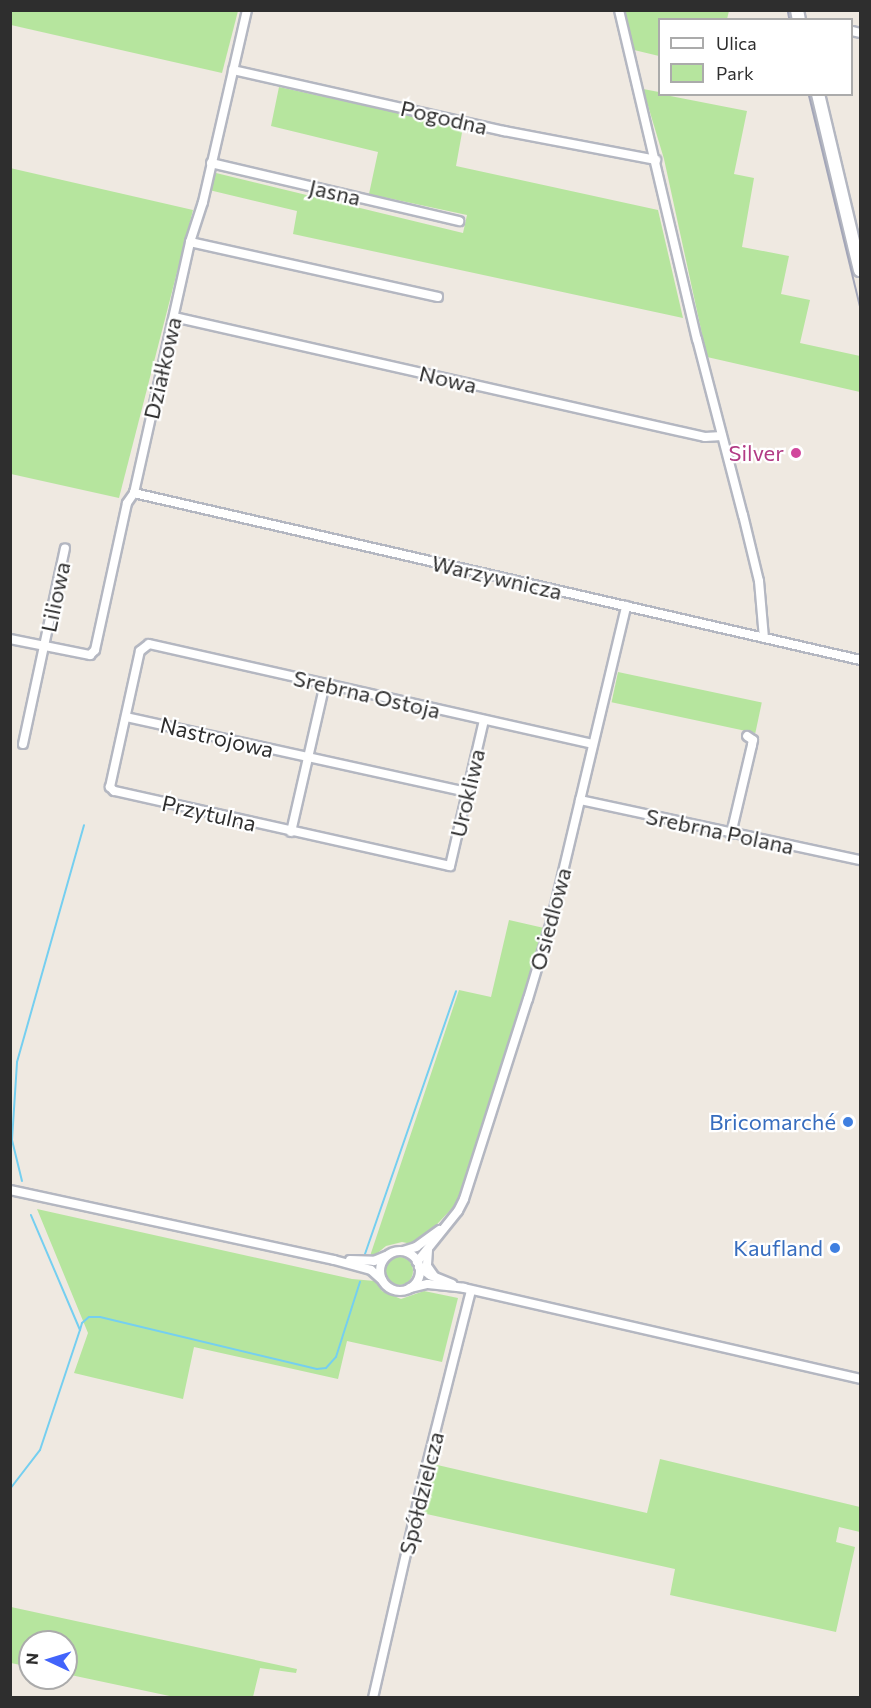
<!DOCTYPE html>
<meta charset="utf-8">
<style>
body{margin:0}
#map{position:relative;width:871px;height:1708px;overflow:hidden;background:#efe9e1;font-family:Commissioner,sans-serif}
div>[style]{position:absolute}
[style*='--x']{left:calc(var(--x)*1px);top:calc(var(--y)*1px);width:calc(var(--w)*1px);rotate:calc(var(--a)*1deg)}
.green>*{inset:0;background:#b6e59e;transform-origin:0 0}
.round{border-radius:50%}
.stream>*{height:2px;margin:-1px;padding:0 1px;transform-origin:1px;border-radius:1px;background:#75cff0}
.roads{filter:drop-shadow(2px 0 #b4b7c1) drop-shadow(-2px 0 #b4b7c1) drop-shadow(0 2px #b4b7c1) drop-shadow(0 -2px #b4b7c1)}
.minor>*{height:8px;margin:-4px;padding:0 4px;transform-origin:4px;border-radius:4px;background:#fff}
.minor>.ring{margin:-4px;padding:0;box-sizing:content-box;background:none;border:8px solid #fff;border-radius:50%}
.secondary>*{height:12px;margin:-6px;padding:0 6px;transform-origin:6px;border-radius:6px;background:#fff}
.tram>*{height:1.5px;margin:-0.75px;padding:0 0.75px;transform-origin:0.75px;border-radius:0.75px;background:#a3a6b8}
.dots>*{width:16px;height:16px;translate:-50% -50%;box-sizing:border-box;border:3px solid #fff;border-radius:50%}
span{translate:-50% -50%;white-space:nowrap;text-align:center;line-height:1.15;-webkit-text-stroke:4.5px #fff;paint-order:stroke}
.street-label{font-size:22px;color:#2e2e2e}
.hotel-label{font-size:22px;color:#b23c85}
.right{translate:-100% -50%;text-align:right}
.shop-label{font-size:22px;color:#366cbe}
.frame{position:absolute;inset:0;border:12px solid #2e2e2e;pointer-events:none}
.legend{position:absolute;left:658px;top:18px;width:195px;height:78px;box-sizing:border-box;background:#fff;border:2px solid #ababab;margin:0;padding:8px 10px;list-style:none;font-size:18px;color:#2e2e2e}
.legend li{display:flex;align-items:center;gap:12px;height:30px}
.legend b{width:30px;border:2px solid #ababab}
.north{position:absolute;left:18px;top:1630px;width:60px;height:60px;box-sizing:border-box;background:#fff;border:2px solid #ababab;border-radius:50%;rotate:274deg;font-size:16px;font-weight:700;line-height:24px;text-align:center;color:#2e2e2e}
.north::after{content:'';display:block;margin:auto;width:21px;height:27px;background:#4264fb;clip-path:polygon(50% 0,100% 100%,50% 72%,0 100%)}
</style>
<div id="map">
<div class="green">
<i style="clip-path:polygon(11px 10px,238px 10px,238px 11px,222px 73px,11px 25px)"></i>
<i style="clip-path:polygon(625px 11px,625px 10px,729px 11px,727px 19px,660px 20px,659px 56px,634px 50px)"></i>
<i style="clip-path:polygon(279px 87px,463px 127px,456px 166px,658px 210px,683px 318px,293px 234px,297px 211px,209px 190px,216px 173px,463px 233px,467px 215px,369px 194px,378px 152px,271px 126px)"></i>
<i style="clip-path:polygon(643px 89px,659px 92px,660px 94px,747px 111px,734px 174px,754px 178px,742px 247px,789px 256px,781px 294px,810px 300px,800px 343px,860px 356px,860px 392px,707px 357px,664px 159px)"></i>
<i style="clip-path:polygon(10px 168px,193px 210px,119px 498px,11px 474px)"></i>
<i style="left:618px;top:672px;width:147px;height:31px;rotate:12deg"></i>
<i style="clip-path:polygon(509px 920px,544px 928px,458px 1202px,422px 1240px,419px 1238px,412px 1244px,402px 1242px,386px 1246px,375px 1255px,370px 1256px,459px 990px,491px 997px)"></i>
<i style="clip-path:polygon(37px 1209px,352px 1279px,375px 1281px,382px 1291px,401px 1299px,424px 1291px,458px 1298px,442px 1362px,347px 1341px,338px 1379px,194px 1347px,183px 1399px,74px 1373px,88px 1333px)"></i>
<i class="round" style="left:385px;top:1257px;width:28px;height:28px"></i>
<i style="clip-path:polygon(660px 1459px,860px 1507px,860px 1532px,839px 1527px,836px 1542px,855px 1547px,836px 1632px,670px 1595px,675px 1569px,422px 1513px,433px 1464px,647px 1513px)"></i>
<i style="clip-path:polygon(11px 1607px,297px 1669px,296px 1673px,260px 1668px,253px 1697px,179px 1698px,66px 1674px,66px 1642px,30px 1642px,30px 1667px,11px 1663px)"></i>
</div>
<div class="stream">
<i style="--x:22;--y:1181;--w:42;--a:-103.7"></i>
<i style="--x:12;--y:1140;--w:78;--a:-86.3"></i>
<i style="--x:17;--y:1062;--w:246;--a:-74.2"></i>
<i style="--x:365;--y:1254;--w:278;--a:-70.9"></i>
<i style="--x:80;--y:1330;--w:7;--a:-74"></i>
<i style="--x:82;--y:1323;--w:9;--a:-41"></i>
<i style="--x:89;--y:1317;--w:11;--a:0"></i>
<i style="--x:100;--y:1317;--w:223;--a:13.5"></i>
<i style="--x:317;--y:1369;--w:9;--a:-6"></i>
<i style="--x:326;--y:1368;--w:15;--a:-48"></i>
<i style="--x:336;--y:1357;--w:79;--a:-72.3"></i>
<i style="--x:10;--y:1489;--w:49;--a:-52.4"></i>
<i style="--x:40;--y:1450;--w:126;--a:-71.6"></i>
<i style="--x:80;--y:1330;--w:125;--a:-113.1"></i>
</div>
<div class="roads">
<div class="minor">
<i style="--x:619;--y:10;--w:338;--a:76.7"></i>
<i style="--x:697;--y:339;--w:182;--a:75.4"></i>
<i style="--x:743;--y:515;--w:68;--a:76.4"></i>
<i style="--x:759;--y:581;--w:57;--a:85"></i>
<i style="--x:852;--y:31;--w:8;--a:14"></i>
<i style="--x:233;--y:70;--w:278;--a:12.7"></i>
<i style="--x:504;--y:131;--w:155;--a:10.8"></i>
<i style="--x:211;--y:163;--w:255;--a:13.2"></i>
<i style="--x:190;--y:242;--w:254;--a:12.5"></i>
<i style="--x:174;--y:317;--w:544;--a:12.73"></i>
<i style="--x:705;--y:437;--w:17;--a:-3"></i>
<i style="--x:134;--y:493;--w:745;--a:12.95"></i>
<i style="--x:10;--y:639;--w:82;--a:11.3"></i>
<i style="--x:90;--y:655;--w:7;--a:-45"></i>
<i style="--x:95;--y:650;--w:150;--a:-77.7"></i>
<i style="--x:127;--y:503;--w:12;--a:-55"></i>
<i style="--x:134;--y:493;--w:257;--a:-77.4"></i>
<i style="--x:190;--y:242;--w:42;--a:-72"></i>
<i style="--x:203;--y:202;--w:197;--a:-77.1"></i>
<i style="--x:126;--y:717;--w:349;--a:12.4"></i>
<i style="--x:484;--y:720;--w:150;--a:103.1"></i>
<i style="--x:450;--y:866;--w:344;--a:-167.4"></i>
<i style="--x:114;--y:791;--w:6;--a:-135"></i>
<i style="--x:110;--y:787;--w:139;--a:-77.6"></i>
<i style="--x:140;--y:651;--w:11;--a:-38"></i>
<i style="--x:149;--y:644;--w:455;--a:12.7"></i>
<i style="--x:23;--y:744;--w:200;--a:-77.9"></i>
<i style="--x:580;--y:800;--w:286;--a:12.1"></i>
<i style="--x:291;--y:832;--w:152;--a:-77.1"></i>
<i style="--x:731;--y:834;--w:91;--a:-76.7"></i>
<i style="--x:752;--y:745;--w:5;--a:-79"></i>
<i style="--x:753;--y:740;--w:7;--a:-146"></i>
<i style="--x:10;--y:1190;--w:331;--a:12.2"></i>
<i style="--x:334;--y:1260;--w:38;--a:15"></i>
<i style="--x:371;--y:1270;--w:15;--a:42"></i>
<i style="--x:428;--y:1250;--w:16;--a:94"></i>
<i style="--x:427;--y:1266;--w:12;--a:55"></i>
<i style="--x:403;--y:1251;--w:14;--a:-17"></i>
<i style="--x:416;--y:1247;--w:29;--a:-36"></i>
<i class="ring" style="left:380px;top:1251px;width:32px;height:32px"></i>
<i style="--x:350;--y:1260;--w:24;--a:2"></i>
<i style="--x:374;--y:1261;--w:13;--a:-23"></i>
<i style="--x:417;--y:1262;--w:65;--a:-51.2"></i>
<i style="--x:458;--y:1211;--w:13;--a:-63"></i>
<i style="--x:464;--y:1199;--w:210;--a:-72.3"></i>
<i style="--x:528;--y:999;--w:80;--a:-73.4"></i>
<i style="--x:551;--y:922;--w:325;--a:-76.6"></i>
<i style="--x:419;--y:1267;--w:14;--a:36"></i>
<i style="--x:430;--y:1275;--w:24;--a:22"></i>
<i style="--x:410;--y:1288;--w:18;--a:-13"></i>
<i style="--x:428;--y:1284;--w:36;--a:6"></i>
<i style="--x:464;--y:1288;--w:406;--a:12.9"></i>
<i style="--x:373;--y:1698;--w:211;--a:-77.1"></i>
<i style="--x:420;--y:1492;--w:208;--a:-75.8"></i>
</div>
<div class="secondary">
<i style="--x:797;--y:10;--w:10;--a:79"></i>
<i style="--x:818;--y:94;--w:181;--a:76.6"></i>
</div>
</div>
<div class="tram">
<i style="--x:788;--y:10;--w:10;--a:79"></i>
<i style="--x:809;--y:94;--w:217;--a:76.4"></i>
</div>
<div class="dots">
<i style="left:796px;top:453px;background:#d1479c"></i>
<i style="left:848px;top:1122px;background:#3f7fe0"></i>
<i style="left:835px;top:1248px;background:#3f7fe0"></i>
</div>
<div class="street-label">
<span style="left:444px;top:117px;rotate:13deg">Pogodna</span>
<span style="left:335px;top:192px;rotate:13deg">Jasna</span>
<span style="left:162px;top:368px;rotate:-77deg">Działkowa</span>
<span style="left:448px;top:379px;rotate:13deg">Nowa</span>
<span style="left:497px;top:577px;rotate:13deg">Warzywnicza</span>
<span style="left:55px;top:597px;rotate:-78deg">Liliowa</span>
<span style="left:367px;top:694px;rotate:13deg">Srebrna Ostoja</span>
<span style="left:217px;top:737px;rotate:13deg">Nastrojowa</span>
<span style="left:467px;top:793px;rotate:-77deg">Urokliwa</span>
<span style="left:209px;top:813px;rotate:13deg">Przytulna</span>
<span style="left:720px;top:831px;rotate:12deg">Srebrna Polana</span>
<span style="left:550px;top:919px;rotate:-75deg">Osiedlowa</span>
<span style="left:421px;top:1493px;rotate:-76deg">Spółdzielcza</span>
</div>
<div class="hotel-label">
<span class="right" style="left:784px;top:453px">Silver</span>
</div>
<div class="shop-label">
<span class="right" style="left:836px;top:1122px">Bricomarché</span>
<span class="right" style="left:823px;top:1248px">Kaufland</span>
</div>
<div class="frame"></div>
<ul class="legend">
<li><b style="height:8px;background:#fff"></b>Ulica</li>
<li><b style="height:16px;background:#b6e59e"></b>Park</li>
</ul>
<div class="north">N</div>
</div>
